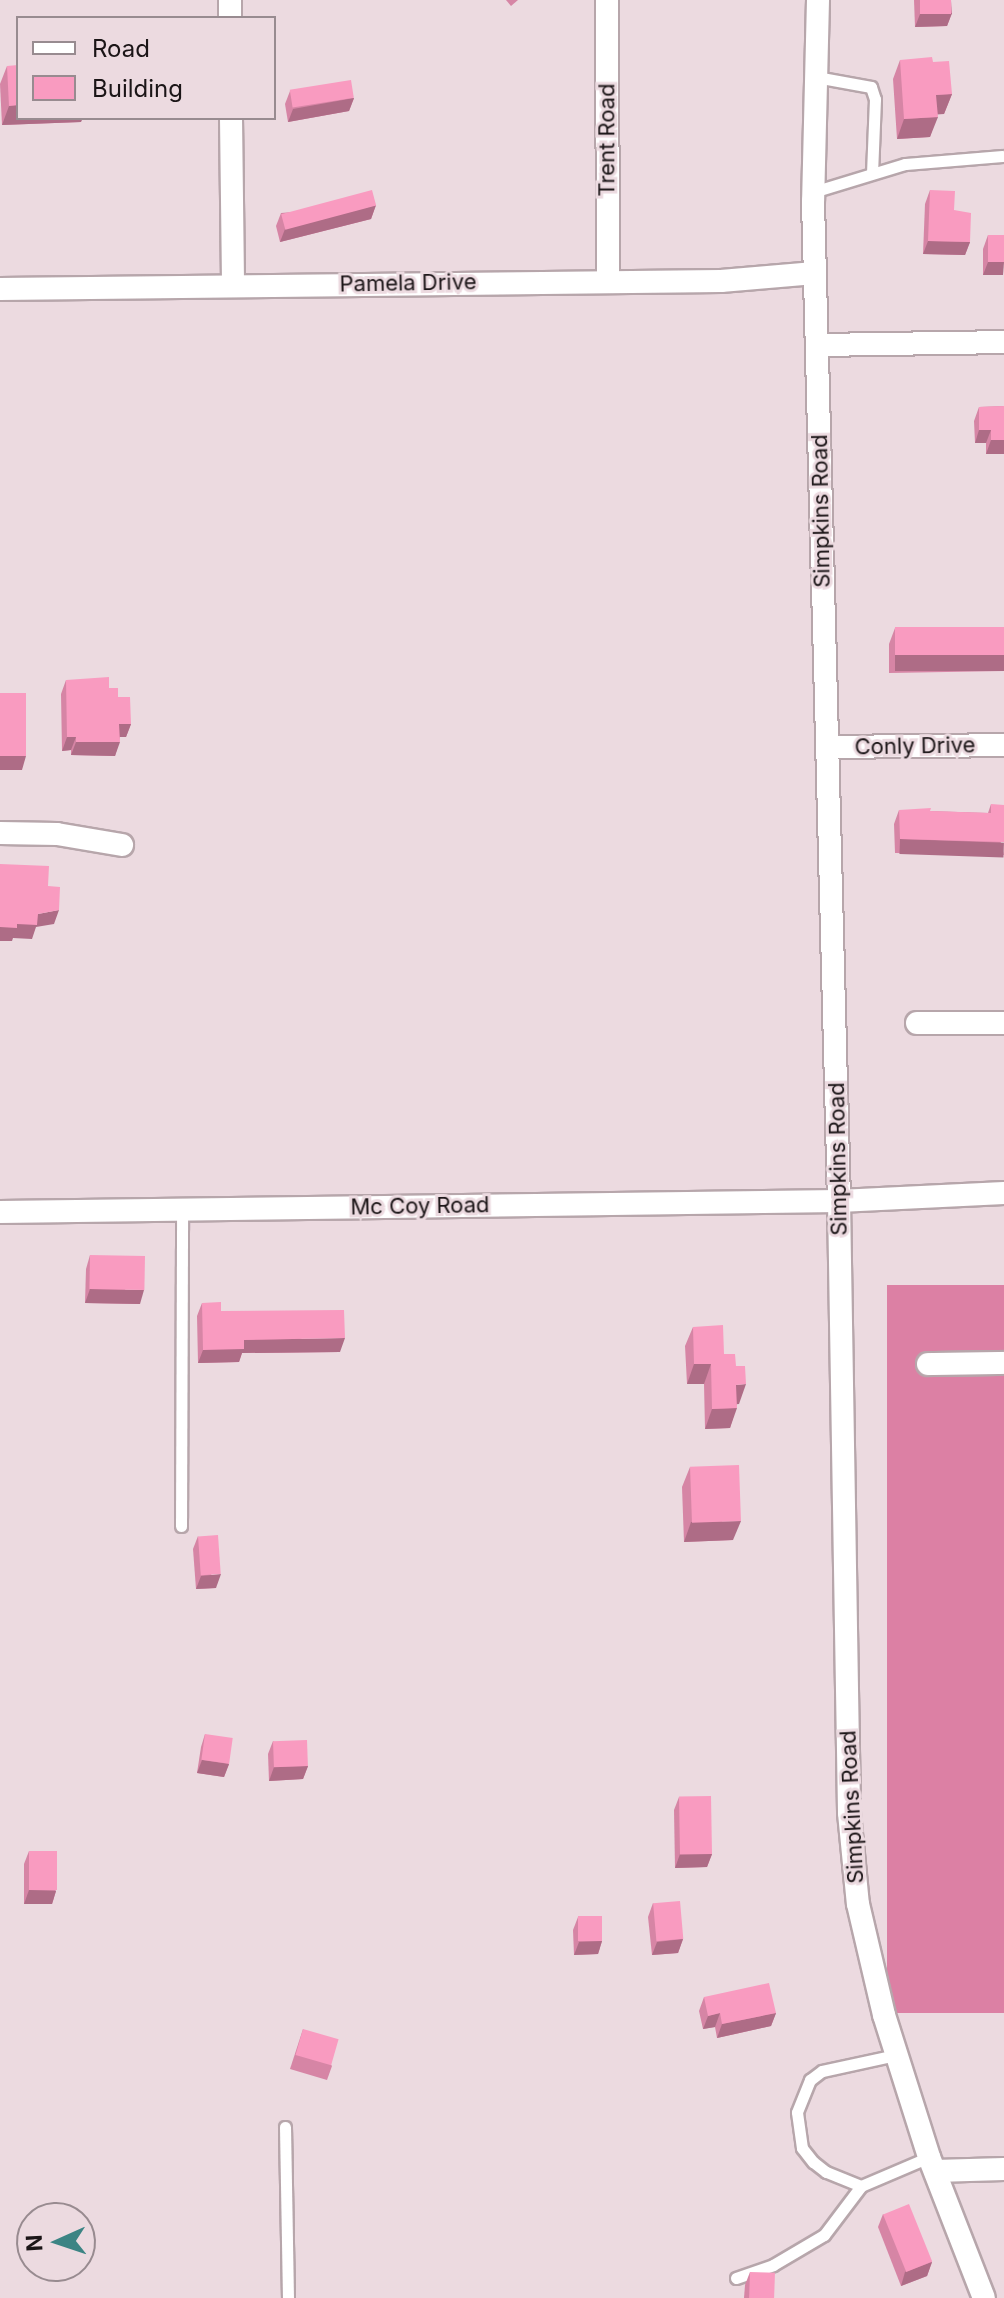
<!DOCTYPE html>
<style>
body{margin:0}
#map{position:relative;width:1004px;height:2298px;overflow:hidden;background:#ecdae0;font-family:Inter,sans-serif}
div>[style]{position:absolute}
[style*='--x']{left:calc(var(--x)*1px);top:calc(var(--y)*1px);width:calc(var(--w)*1px);rotate:calc(var(--a)*1deg)}
.forest>*{inset:0;background:#dc80a4;transform-origin:0 0}
.roads{filter:drop-shadow(2px 0 #b7a6ab) drop-shadow(-2px 0 #b7a6ab) drop-shadow(0 2px #b7a6ab) drop-shadow(0 -2px #b7a6ab)}
.lane>*{height:11px;margin:-5.5px;padding:0 5.5px;transform-origin:5.5px;border-radius:5.5px;background:#fff}
.street>*{height:22px;margin:-11px;padding:0 11px;transform-origin:11px;border-radius:11px;background:#fff}
.wall>*{inset:0;background:#d685a5}
.shaded-wall>*{inset:0;background:#ae6c86;transform-origin:0 0}
.building>*{inset:0;background:#f99bc0;transform-origin:0 0}
span{translate:-50% -50%;white-space:nowrap;text-align:center;line-height:1.15;-webkit-text-stroke:6px #ecdae0;paint-order:stroke}
.street-label{font-size:22px;color:#1b1517}
.legend{position:absolute;left:16px;top:16px;width:260px;height:104px;box-sizing:border-box;background:#ecdae0;border:2px solid #988b90;margin:0;padding:10px 14px;list-style:none;font-size:24px;color:#1b1517}
.legend li{display:flex;align-items:center;gap:16px;height:40px}
.legend b{width:40px;border:2px solid #988b90}
.north{position:absolute;left:16px;top:2202px;width:80px;height:80px;box-sizing:border-box;background:#ecdae0;border:2px solid #988b90;border-radius:50%;rotate:267deg;font-size:22px;font-weight:700;line-height:32px;text-align:center;color:#1b1517}
.north::after{content:'';display:block;margin:auto;width:28px;height:36px;background:#3c8484;clip-path:polygon(50% 0,100% 100%,50% 72%,0 100%)}
</style>
<div id="map">
<div class="forest">
<i style="left:1004px;top:1285px;width:728px;height:117px;rotate:90deg"></i>
</div>
<div class="roads">
<div class="lane">
<i style="--x:816;--y:77;--w:56;--a:10.3"></i>
<i style="--x:871;--y:87;--w:13;--a:72"></i>
<i style="--x:875;--y:99;--w:74;--a:92.3"></i>
<i style="--x:813;--y:192;--w:96;--a:-16.9"></i>
<i style="--x:905;--y:164;--w:98;--a:-4.7"></i>
<i style="--x:181;--y:1526;--w:316;--a:-89.8"></i>
<i style="--x:285;--y:2127;--w:171;--a:89"></i>
<i style="--x:861;--y:2186;--w:38;--a:-158"></i>
<i style="--x:826;--y:2172;--w:16;--a:-142"></i>
<i style="--x:813;--y:2162;--w:18;--a:-128"></i>
<i style="--x:802;--y:2148;--w:36;--a:-98"></i>
<i style="--x:797;--y:2112;--w:35;--a:-68"></i>
<i style="--x:810;--y:2080;--w:15;--a:-37"></i>
<i style="--x:822;--y:2071;--w:76;--a:-12.2"></i>
<i style="--x:736;--y:2278;--w:39;--a:-19"></i>
<i style="--x:773;--y:2265;--w:59;--a:-30.5"></i>
<i style="--x:824;--y:2235;--w:61;--a:-52.9"></i>
<i style="--x:861;--y:2186;--w:74;--a:-23.1"></i>
</div>
<div class="street">
<i style="--x:230;--y:0;--w:18;--a:90"></i>
<i style="--x:607;--y:0;--w:279;--a:89.8"></i>
<i style="--x:818;--y:0;--w:201;--a:91.4"></i>
<i style="--x:813;--y:201;--w:1000;--a:88.51"></i>
<i style="--x:839;--y:1201;--w:612;--a:89.06"></i>
<i style="--x:849;--y:1813;--w:91;--a:84.4"></i>
<i style="--x:858;--y:1904;--w:114;--a:76.8"></i>
<i style="--x:884;--y:2015;--w:149;--a:72.4"></i>
<i style="--x:929;--y:2157;--w:151;--a:68.7"></i>
<i style="--x:231;--y:118;--w:168;--a:89.3"></i>
<i style="--x:0;--y:289;--w:721;--a:-0.64"></i>
<i style="--x:721;--y:281;--w:94;--a:-4.9"></i>
<i style="--x:818;--y:345;--w:186;--a:-0.9"></i>
<i style="--x:827;--y:747;--w:177;--a:-0.6"></i>
<i style="--x:0;--y:833;--w:57;--a:1"></i>
<i style="--x:57;--y:834;--w:66;--a:9.6"></i>
<i style="--x:917;--y:1023;--w:87;--a:0"></i>
<i style="--x:0;--y:1212;--w:839;--a:-0.75"></i>
<i style="--x:839;--y:1201;--w:165;--a:-2.8"></i>
<i style="--x:928;--y:1364;--w:76;--a:-0.8"></i>
<i style="--x:935;--y:2171;--w:69;--a:-1.7"></i>
</div>
</div>
<div class="wall">
<i style="clip-path:polygon(506px 0,518px 0,511px 6px)"></i>
<i style="clip-path:polygon(914px 0,951px 0,952px 13px,947px 26px,915px 27px)"></i>
<i style="clip-path:polygon(900px 60px,933px 62px,952px 94px,944px 114px,937px 114px,930px 137px,897px 139px,893px 79px)"></i>
<i style="clip-path:polygon(7px 66px,81px 122px,2px 125px,0 84px)"></i>
<i style="clip-path:polygon(290px 91px,354px 98px,349px 111px,288px 122px,285px 104px)"></i>
<i style="clip-path:polygon(930px 190px,970px 242px,965px 255px,923px 254px,925px 204px)"></i>
<i style="clip-path:polygon(376px 205px,371px 219px,280px 242px,276px 226px,281px 213px)"></i>
<i style="clip-path:polygon(988px 235px,1003px 275px,983px 275px,983px 249px)"></i>
<i style="clip-path:polygon(1004px 406px,1004px 454px,986px 454px,986px 443px,975px 443px,974px 421px,979px 407px)"></i>
<i style="clip-path:polygon(1004px 627px,1004px 671px,889px 673px,889px 644px,895px 628px)"></i>
<i style="clip-path:polygon(66px 680px,109px 688px,118px 697px,131px 724px,126px 737px,120px 737px,115px 756px,71px 755px,71px 750px,62px 751px,61px 694px)"></i>
<i style="clip-path:polygon(991px 804px,1004px 855px,895px 853px,894px 824px,899px 810px,988px 813px)"></i>
<i style="clip-path:polygon(90px 1255px,140px 1304px,85px 1303px,86px 1269px)"></i>
<i style="clip-path:polygon(202px 1303px,221px 1311px,340px 1352px,242px 1353px,239px 1362px,198px 1363px,197px 1316px)"></i>
<i style="clip-path:polygon(693px 1327px,724px 1354px,739px 1404px,737px 1404px,730px 1428px,705px 1429px,704px 1384px,687px 1384px,685px 1346px)"></i>
<i style="clip-path:polygon(690px 1467px,733px 1540px,684px 1542px,682px 1487px)"></i>
<i style="clip-path:polygon(198px 1536px,216px 1588px,196px 1589px,193px 1549px)"></i>
<i style="clip-path:polygon(205px 1734px,229px 1764px,224px 1777px,197px 1773px,201px 1747px)"></i>
<i style="clip-path:polygon(273px 1741px,308px 1766px,303px 1779px,269px 1781px,268px 1754px)"></i>
<i style="clip-path:polygon(679px 1797px,712px 1854px,707px 1867px,675px 1868px,674px 1810px)"></i>
<i style="clip-path:polygon(29px 1851px,56px 1891px,52px 1904px,24px 1904px,24px 1864px)"></i>
<i style="clip-path:polygon(653px 1903px,683px 1939px,678px 1953px,652px 1955px,648px 1917px)"></i>
<i style="clip-path:polygon(578px 1917px,602px 1941px,598px 1954px,574px 1955px,573px 1930px)"></i>
<i style="clip-path:polygon(704px 1997px,776px 2013px,771px 2026px,717px 2038px,715px 2027px,703px 2029px,699px 2011px)"></i>
<i style="clip-path:polygon(303px 2029px,332px 2066px,327px 2080px,290px 2069px)"></i>
<i style="clip-path:polygon(883px 2214px,932px 2262px,927px 2276px,901px 2286px,878px 2227px)"></i>
<i style="clip-path:polygon(750px 2272px,774px 2298px,744px 2298px,745px 2285px)"></i>
</div>
<div class="shaded-wall">
<i style="clip-path:polygon(952px 13px,947px 26px,915px 27px,920px 14px)"></i>
<i style="clip-path:polygon(952px 94px,944px 114px,929px 115px,936px 95px)"></i>
<i style="clip-path:polygon(354px 98px,349px 111px,288px 122px,293px 109px)"></i>
<i style="clip-path:polygon(18px 105px,18px 118px,83px 118px,81px 122px,2px 125px,9px 106px)"></i>
<i style="clip-path:polygon(938px 117px,930px 137px,897px 139px,904px 119px)"></i>
<i style="clip-path:polygon(376px 205px,371px 219px,280px 242px,285px 229px)"></i>
<i style="clip-path:polygon(928px 241px,970px 242px,965px 255px,923px 254px)"></i>
<i style="clip-path:polygon(988px 262px,1004px 262px,1003px 275px,983px 275px)"></i>
<i style="clip-path:polygon(979px 430px,991px 430px,986px 443px,975px 443px)"></i>
<i style="clip-path:polygon(991px 440px,1004px 440px,1004px 454px,986px 454px)"></i>
<i style="left:1004px;top:655px;width:16px;height:109px;rotate:90deg"></i>
<i style="clip-path:polygon(119px 724px,131px 724px,126px 737px,114px 737px)"></i>
<i style="clip-path:polygon(67px 737px,76px 737px,71px 750px,62px 751px)"></i>
<i style="clip-path:polygon(76px 742px,120px 742px,115px 756px,71px 755px)"></i>
<i style="clip-path:polygon(0 756px,26px 756px,22px 770px,0 770px)"></i>
<i style="left:900px;top:839px;width:104px;height:15px;rotate:2deg"></i>
<i style="clip-path:polygon(59px 910px,54px 924px,36px 927px,32px 939px,13px 938px,12px 941px,0 941px,0 927px,17px 924px,38px 914px)"></i>
<i style="clip-path:polygon(90px 1289px,144px 1290px,140px 1304px,85px 1303px)"></i>
<i style="clip-path:polygon(345px 1338px,340px 1352px,242px 1353px,239px 1362px,198px 1363px,203px 1350px,244px 1340px)"></i>
<i style="clip-path:polygon(694px 1364px,711px 1364px,704px 1384px,687px 1384px)"></i>
<i style="clip-path:polygon(746px 1384px,739px 1404px,729px 1405px,736px 1385px)"></i>
<i style="clip-path:polygon(737px 1408px,730px 1428px,705px 1429px,712px 1409px)"></i>
<i style="clip-path:polygon(741px 1521px,733px 1540px,684px 1542px,691px 1522px)"></i>
<i style="clip-path:polygon(221px 1574px,216px 1588px,196px 1589px,201px 1576px)"></i>
<i style="clip-path:polygon(202px 1760px,229px 1764px,224px 1777px,197px 1773px)"></i>
<i style="clip-path:polygon(308px 1766px,303px 1779px,269px 1781px,274px 1767px)"></i>
<i style="clip-path:polygon(680px 1854px,712px 1854px,707px 1867px,675px 1868px)"></i>
<i style="clip-path:polygon(29px 1890px,56px 1891px,52px 1904px,24px 1904px)"></i>
<i style="clip-path:polygon(683px 1939px,678px 1953px,652px 1955px,657px 1942px)"></i>
<i style="clip-path:polygon(602px 1941px,598px 1954px,574px 1955px,579px 1942px)"></i>
<i style="clip-path:polygon(720px 2013px,715px 2027px,703px 2029px,708px 2016px)"></i>
<i style="clip-path:polygon(776px 2013px,771px 2026px,717px 2038px,722px 2024px)"></i>
<i style="clip-path:polygon(932px 2262px,927px 2276px,901px 2286px,905px 2272px)"></i>
</div>
<div class="building">
<i style="left:920px;top:0;width:31px;height:14px"></i>
<i style="clip-path:polygon(932px 57px,933px 62px,949px 61px,952px 94px,936px 95px,938px 117px,904px 119px,900px 60px)"></i>
<i style="clip-path:polygon(18px 65px,18px 105px,9px 106px,7px 66px)"></i>
<i style="left:351px;top:80px;width:18px;height:62px;rotate:81deg"></i>
<i style="left:372px;top:190px;width:16px;height:94px;rotate:75deg"></i>
<i style="clip-path:polygon(930px 190px,955px 191px,954px 210px,971px 213px,970px 242px,928px 241px)"></i>
<i style="left:988px;top:235px;width:16px;height:27px"></i>
<i style="clip-path:polygon(1004px 406px,1004px 440px,991px 440px,991px 430px,979px 430px,979px 407px)"></i>
<i style="left:1004px;top:627px;width:28px;height:109px;rotate:90deg"></i>
<i style="clip-path:polygon(109px 677px,109px 688px,118px 688px,118px 697px,130px 697px,131px 724px,119px 724px,120px 742px,76px 742px,76px 737px,67px 737px,66px 680px)"></i>
<i style="left:26px;top:693px;width:63px;height:26px;rotate:90deg"></i>
<i style="clip-path:polygon(991px 804px,1004px 805px,1004px 842px,900px 839px,899px 810px,931px 808px,930px 811px,991px 813px)"></i>
<i style="clip-path:polygon(0 864px,49px 866px,48px 886px,60px 887px,59px 910px,38px 914px,37px 925px,17px 924px,17px 928px,0 927px)"></i>
<i style="left:90px;top:1255px;width:55px;height:34px;rotate:1deg"></i>
<i style="clip-path:polygon(221px 1302px,221px 1311px,344px 1310px,345px 1338px,244px 1340px,244px 1349px,203px 1350px,202px 1303px)"></i>
<i style="clip-path:polygon(723px 1325px,724px 1354px,735px 1354px,736px 1366px,745px 1366px,746px 1384px,736px 1385px,737px 1408px,712px 1409px,711px 1364px,694px 1364px,693px 1327px)"></i>
<i style="left:739px;top:1465px;width:56px;height:49px;rotate:88deg"></i>
<i style="left:218px;top:1535px;width:39px;height:20px;rotate:86deg"></i>
<i style="left:205px;top:1734px;width:28px;height:26px;rotate:8deg"></i>
<i style="left:307px;top:1740px;width:26px;height:34px;rotate:88deg"></i>
<i style="left:711px;top:1796px;width:58px;height:32px;rotate:89deg"></i>
<i style="left:29px;top:1851px;width:28px;height:39px"></i>
<i style="left:680px;top:1901px;width:38px;height:27px;rotate:85deg"></i>
<i style="left:602px;top:1916px;width:25px;height:24px;rotate:90deg"></i>
<i style="clip-path:polygon(769px 1983px,776px 2013px,722px 2024px,720px 2013px,708px 2016px,704px 1997px)"></i>
<i style="left:303px;top:2029px;width:37px;height:27px;rotate:16deg"></i>
<i style="left:909px;top:2204px;width:62px;height:28px;rotate:68deg"></i>
<i style="left:750px;top:2272px;width:25px;height:26px;rotate:2deg"></i>
</div>
<div class="street-label">
<span style="left:607px;top:140px;rotate:-90deg">Trent Road</span>
<span style="left:408px;top:283px;rotate:-1deg">Pamela Drive</span>
<span style="left:821px;top:511px;rotate:-91deg">Simpkins Road</span>
<span style="left:915px;top:746px;rotate:-1deg">Conly Drive</span>
<span style="left:838px;top:1159px;rotate:-91deg">Simpkins Road</span>
<span style="left:420px;top:1206px;rotate:-1deg">Mc Coy Road</span>
<span style="left:852px;top:1807px;rotate:-93deg">Simpkins Road</span>
</div>
<ul class="legend">
<li><b style="height:10px;background:#fff"></b>Road</li>
<li><b style="height:22px;background:#f99bc0"></b>Building</li>
</ul>
<div class="north">N</div>
</div>
